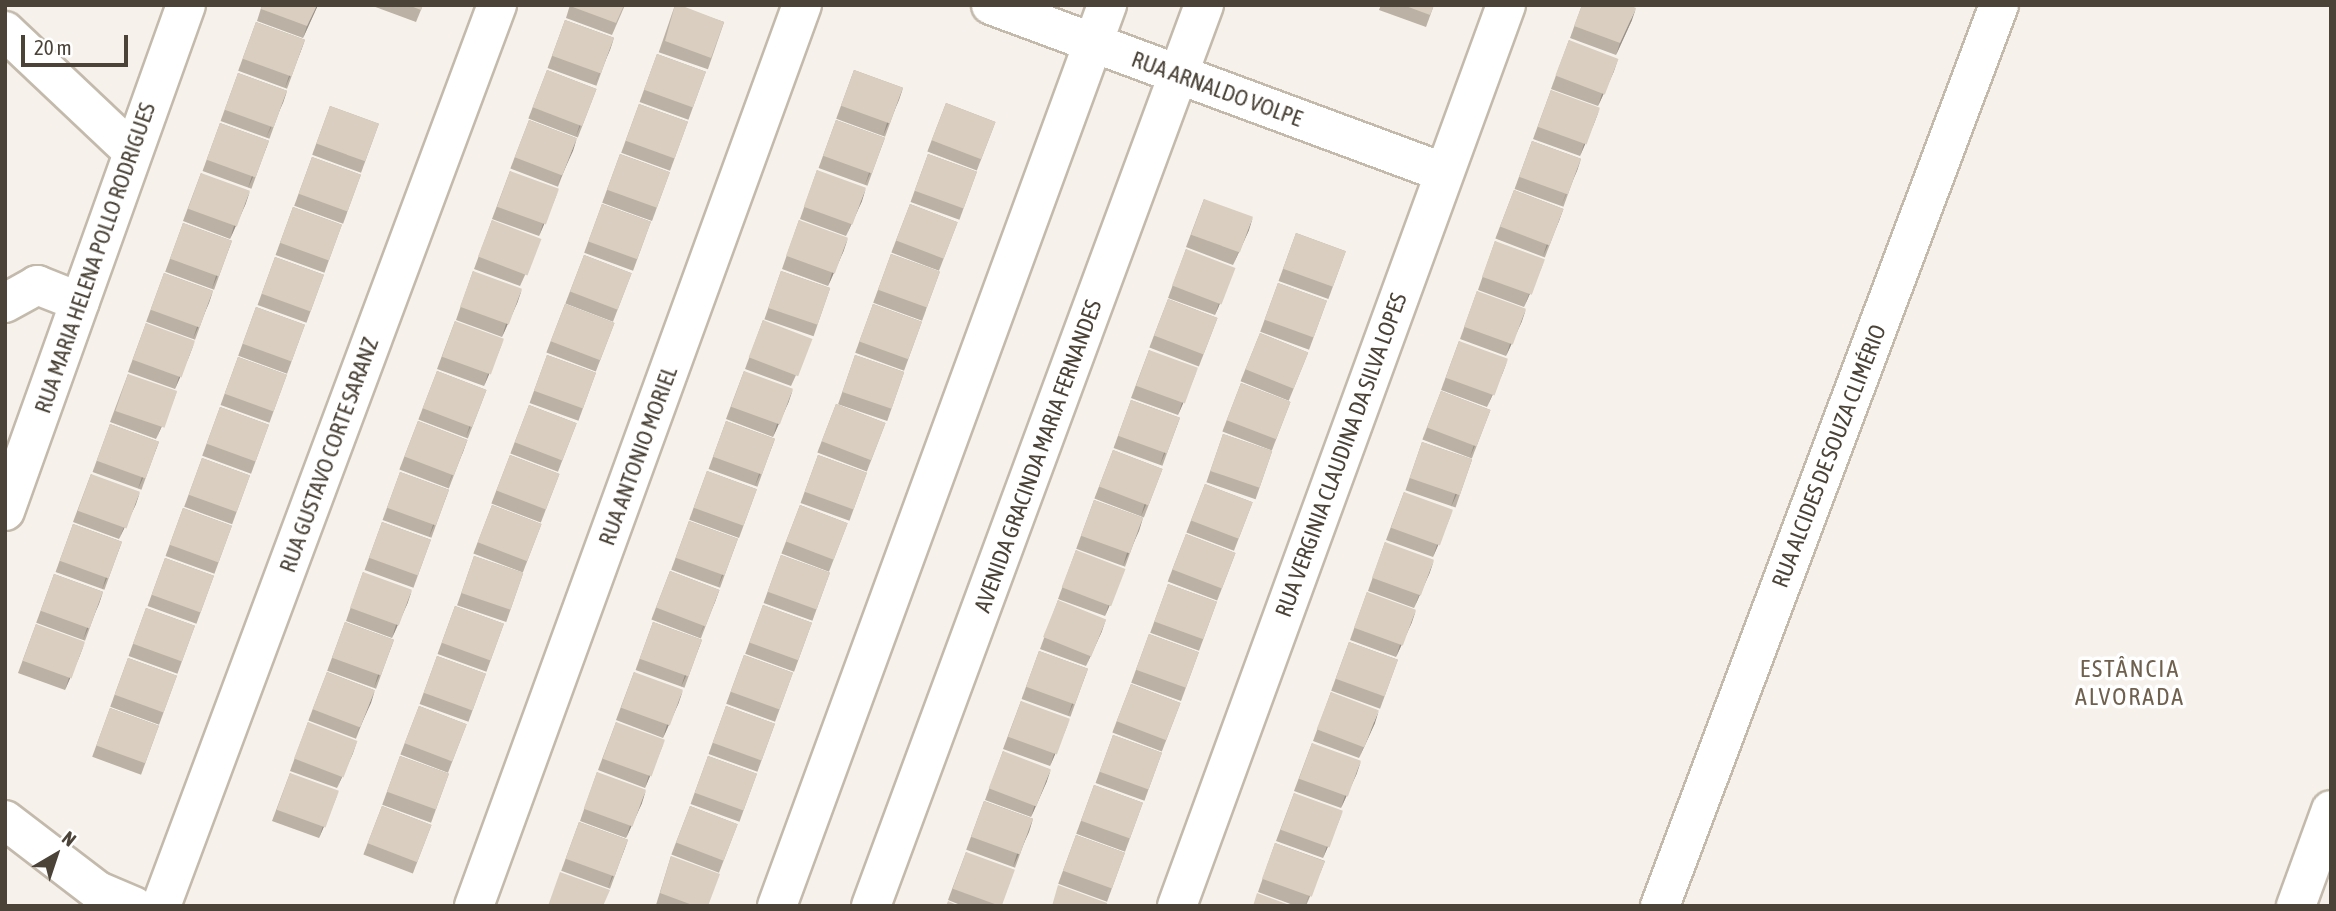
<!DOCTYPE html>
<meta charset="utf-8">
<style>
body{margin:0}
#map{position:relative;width:2336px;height:911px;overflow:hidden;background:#f6f2eb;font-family:"Asap Condensed",sans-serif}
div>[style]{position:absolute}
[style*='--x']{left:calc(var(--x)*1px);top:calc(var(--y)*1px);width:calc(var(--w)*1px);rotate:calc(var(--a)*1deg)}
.roads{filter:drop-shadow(2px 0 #c3baac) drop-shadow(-2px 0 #c3baac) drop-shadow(0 2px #c3baac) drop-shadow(0 -2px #c3baac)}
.minor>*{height:38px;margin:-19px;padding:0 19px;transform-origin:19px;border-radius:19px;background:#fff}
.tertiary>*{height:38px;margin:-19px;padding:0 19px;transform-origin:19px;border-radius:19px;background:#fff}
.wall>*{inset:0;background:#bbb1a4;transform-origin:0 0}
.shaded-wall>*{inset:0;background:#989086}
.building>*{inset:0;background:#d9cebf;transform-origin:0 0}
span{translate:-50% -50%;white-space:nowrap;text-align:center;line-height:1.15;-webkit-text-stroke:7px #fff;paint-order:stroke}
.street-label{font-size:23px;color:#4b4338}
.neighbourhood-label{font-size:24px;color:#6f614e;letter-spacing:2px}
.frame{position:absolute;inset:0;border:7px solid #4b4338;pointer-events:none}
.north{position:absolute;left:21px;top:820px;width:70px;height:70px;-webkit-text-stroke:5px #fff;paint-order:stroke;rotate:39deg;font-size:19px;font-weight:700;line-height:28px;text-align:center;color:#4b4338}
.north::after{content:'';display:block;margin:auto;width:24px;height:32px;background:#4b4338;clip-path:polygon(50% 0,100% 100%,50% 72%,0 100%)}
.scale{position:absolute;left:21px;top:35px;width:107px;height:32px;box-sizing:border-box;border:4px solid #4b4338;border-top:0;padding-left:9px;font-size:21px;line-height:24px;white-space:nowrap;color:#4b4338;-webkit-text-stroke:5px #fff;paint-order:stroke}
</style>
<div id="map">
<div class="roads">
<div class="minor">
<i style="--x:991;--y:5;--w:483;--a:20.3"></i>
<i style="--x:5;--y:31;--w:175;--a:43.4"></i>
<i style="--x:5;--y:303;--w:37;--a:-29"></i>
<i style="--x:37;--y:285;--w:46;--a:21.6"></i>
<i style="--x:5;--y:511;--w:537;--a:-70.32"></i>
<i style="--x:5;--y:820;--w:117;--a:37.4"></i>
<i style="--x:98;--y:891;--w:39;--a:23"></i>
<i style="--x:161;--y:906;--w:962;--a:-69.55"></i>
<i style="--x:474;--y:906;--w:959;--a:-70"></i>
<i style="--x:1177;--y:906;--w:959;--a:-69.94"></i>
<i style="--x:1660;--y:906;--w:963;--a:-69.38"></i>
<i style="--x:2296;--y:906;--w:102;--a:-70"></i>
</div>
<div class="tertiary">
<i style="--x:777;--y:906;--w:960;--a:-69.88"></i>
<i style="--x:871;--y:906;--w:961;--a:-69.72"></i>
</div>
</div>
<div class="wall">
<i style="clip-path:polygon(262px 5px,318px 5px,303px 38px,257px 21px)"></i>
<i style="clip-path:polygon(370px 5px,423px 5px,416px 22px)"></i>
<i style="clip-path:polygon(570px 5px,625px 5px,612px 35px,566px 18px)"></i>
<i style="left:675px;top:5px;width:52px;height:50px;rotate:19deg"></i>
<i style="clip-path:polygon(1381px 5px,1434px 5px,1426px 27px,1379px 10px)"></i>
<i style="clip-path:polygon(1582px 5px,1632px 20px,1616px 55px,1570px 38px)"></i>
<i style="left:565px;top:20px;width:52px;height:51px;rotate:20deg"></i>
<i style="left:256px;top:22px;width:52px;height:52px;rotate:20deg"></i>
<i style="clip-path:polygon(1569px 40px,1614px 71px,1598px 106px,1551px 89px)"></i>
<i style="left:657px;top:54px;width:52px;height:51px;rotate:20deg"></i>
<i style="left:547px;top:70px;width:53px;height:52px;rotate:21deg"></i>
<i style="left:854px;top:70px;width:52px;height:52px;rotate:20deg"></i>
<i style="left:238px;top:73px;width:52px;height:51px;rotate:20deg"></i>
<i style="clip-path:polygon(1551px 90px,1595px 121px,1580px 156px,1533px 139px)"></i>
<i style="left:946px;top:103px;width:53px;height:52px;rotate:21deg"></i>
<i style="left:639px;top:104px;width:52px;height:52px;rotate:20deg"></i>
<i style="left:330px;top:106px;width:52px;height:52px;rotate:20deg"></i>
<i style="left:529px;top:120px;width:51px;height:52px;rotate:21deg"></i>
<i style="left:836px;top:120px;width:52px;height:51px;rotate:20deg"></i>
<i style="left:220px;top:123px;width:52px;height:51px;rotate:20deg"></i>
<i style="left:1532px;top:141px;width:52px;height:51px;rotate:20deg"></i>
<i style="left:620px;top:154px;width:53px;height:52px;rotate:20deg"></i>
<i style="left:928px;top:154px;width:52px;height:51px;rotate:20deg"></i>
<i style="left:312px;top:157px;width:52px;height:52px;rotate:20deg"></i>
<i style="clip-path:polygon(817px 170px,862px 201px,846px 236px,800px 219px)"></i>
<i style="clip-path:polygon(510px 171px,554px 201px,539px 236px,492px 219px)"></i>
<i style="clip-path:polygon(201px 173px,246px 203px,230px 239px,183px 221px)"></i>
<i style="left:1514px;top:190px;width:53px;height:52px;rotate:21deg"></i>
<i style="clip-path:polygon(1204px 199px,1249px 230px,1233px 265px,1186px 247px)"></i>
<i style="left:602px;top:204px;width:52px;height:52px;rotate:20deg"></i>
<i style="left:910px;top:204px;width:51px;height:52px;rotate:21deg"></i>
<i style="left:293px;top:207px;width:52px;height:51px;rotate:20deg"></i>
<i style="clip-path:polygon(492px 220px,536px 251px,520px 286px,474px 269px)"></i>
<i style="clip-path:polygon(799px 220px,844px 250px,828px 286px,782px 269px)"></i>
<i style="left:183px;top:223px;width:52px;height:52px;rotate:20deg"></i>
<i style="left:1296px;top:233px;width:53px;height:51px;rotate:20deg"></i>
<i style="clip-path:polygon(1495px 241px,1540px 271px,1524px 307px,1478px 290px)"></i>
<i style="clip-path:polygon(1186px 249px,1230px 280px,1215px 315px,1168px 298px)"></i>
<i style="left:891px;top:254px;width:52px;height:52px;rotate:20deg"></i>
<i style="left:584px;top:255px;width:51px;height:52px;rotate:21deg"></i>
<i style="left:275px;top:257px;width:52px;height:51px;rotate:20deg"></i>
<i style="clip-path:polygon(473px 271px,518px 301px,502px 337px,456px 320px)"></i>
<i style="left:781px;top:271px;width:52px;height:51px;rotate:19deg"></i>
<i style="left:164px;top:273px;width:52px;height:52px;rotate:20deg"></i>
<i style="left:1278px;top:283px;width:52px;height:52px;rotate:20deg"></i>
<i style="clip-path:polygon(1477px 291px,1522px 321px,1506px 356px,1460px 339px)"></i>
<i style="left:1168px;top:299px;width:53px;height:52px;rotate:21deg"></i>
<i style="left:565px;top:304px;width:53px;height:52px;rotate:21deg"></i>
<i style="left:873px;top:304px;width:52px;height:52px;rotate:20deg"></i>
<i style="left:256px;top:307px;width:52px;height:52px;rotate:20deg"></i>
<i style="clip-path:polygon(763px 320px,807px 351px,791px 386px,745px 369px)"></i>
<i style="clip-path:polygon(455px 321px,499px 351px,484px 386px,437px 369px)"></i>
<i style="clip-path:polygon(146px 323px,190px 354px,175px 389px,128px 372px)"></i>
<i style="left:1260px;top:333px;width:52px;height:52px;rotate:22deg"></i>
<i style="clip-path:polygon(1459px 341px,1503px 372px,1487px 407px,1441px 390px)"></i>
<i style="clip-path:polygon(1149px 350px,1193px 380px,1178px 415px,1131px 398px)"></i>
<i style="left:547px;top:355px;width:52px;height:51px;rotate:20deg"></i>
<i style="left:855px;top:355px;width:52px;height:52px;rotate:19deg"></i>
<i style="left:238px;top:357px;width:52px;height:51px;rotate:20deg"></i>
<i style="left:437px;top:371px;width:53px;height:52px;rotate:21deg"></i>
<i style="clip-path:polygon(744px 371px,789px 401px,773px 437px,726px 419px)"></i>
<i style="clip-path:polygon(128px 374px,172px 404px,156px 439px,110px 422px)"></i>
<i style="left:1241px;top:383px;width:53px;height:52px;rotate:21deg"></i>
<i style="left:1441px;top:391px;width:53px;height:52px;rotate:21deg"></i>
<i style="left:1131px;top:400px;width:52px;height:51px;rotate:20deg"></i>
<i style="left:836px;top:404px;width:53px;height:52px;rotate:21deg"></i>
<i style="left:529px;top:405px;width:51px;height:52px;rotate:21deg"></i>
<i style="left:220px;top:407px;width:52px;height:52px;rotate:20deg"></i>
<i style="left:418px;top:421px;width:53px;height:52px;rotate:21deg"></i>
<i style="left:726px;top:421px;width:52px;height:51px;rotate:20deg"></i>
<i style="left:110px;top:424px;width:52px;height:51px;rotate:20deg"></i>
<i style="left:1223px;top:434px;width:52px;height:51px;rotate:19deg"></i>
<i style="left:1422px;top:442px;width:53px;height:51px;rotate:19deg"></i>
<i style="left:1113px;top:450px;width:53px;height:52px;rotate:21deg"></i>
<i style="left:510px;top:455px;width:53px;height:52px;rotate:21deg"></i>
<i style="left:818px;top:455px;width:52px;height:51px;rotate:20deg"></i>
<i style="left:202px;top:458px;width:51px;height:52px;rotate:20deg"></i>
<i style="left:707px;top:471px;width:53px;height:52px;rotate:20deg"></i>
<i style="left:400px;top:472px;width:52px;height:51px;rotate:20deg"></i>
<i style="clip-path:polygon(91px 474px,136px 504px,119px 539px,73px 522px)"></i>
<i style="left:1205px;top:484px;width:51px;height:52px;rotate:21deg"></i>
<i style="clip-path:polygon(1404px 492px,1448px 522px,1433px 557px,1386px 540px)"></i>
<i style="left:1094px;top:500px;width:52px;height:52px;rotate:20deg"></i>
<i style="left:492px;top:505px;width:53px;height:52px;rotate:21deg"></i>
<i style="left:800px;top:505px;width:51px;height:52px;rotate:21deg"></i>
<i style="left:183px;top:508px;width:52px;height:51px;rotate:20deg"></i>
<i style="left:689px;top:521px;width:52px;height:52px;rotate:20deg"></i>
<i style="left:382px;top:522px;width:52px;height:51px;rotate:20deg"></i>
<i style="left:73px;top:524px;width:52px;height:51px;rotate:20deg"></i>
<i style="left:1186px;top:534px;width:53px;height:51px;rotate:21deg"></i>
<i style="clip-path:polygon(1385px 542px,1430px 572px,1414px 608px,1368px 591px)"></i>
<i style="clip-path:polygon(1076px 550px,1120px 581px,1105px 616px,1058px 599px)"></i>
<i style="left:781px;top:555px;width:52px;height:51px;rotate:20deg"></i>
<i style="left:474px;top:556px;width:52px;height:52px;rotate:19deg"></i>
<i style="left:165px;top:558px;width:52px;height:51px;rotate:20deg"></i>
<i style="left:670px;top:571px;width:53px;height:52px;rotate:21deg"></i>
<i style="clip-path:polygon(363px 572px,408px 602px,392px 638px,346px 621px)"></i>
<i style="left:54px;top:574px;width:52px;height:52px;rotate:20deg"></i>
<i style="left:1168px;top:584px;width:52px;height:52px;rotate:20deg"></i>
<i style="clip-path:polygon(1367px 592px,1412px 622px,1396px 657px,1350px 640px)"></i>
<i style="clip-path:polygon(1058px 600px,1102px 631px,1086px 666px,1040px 649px)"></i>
<i style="left:763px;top:605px;width:52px;height:52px;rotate:20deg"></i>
<i style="left:455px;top:606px;width:52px;height:51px;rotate:20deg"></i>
<i style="left:146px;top:608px;width:52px;height:51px;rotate:20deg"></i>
<i style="left:345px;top:622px;width:52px;height:52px;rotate:20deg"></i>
<i style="left:653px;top:622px;width:52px;height:51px;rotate:20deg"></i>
<i style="clip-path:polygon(36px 624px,80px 655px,65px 690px,18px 673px)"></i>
<i style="left:1149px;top:634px;width:53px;height:52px;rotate:20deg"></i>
<i style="left:1349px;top:642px;width:52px;height:52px;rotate:20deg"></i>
<i style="left:1039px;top:651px;width:52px;height:51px;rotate:20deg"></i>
<i style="left:744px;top:655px;width:52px;height:52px;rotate:20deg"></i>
<i style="left:437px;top:656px;width:52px;height:51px;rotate:20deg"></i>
<i style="left:128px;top:658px;width:52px;height:52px;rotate:20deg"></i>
<i style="left:327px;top:672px;width:51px;height:52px;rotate:21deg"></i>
<i style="clip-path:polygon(634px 672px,679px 702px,663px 738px,616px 720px)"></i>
<i style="left:1131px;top:684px;width:53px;height:52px;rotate:21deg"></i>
<i style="clip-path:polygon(1331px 692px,1375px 723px,1359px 758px,1313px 741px)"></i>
<i style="clip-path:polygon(1021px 701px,1065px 731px,1050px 766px,1003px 749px)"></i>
<i style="left:419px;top:706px;width:51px;height:52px;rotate:21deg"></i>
<i style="left:726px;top:706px;width:52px;height:51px;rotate:20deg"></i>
<i style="left:110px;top:708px;width:52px;height:52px;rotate:20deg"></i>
<i style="clip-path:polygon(308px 722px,353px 753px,337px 788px,290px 771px)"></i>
<i style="clip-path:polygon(616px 722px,660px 752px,645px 788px,598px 770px)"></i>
<i style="left:1113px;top:735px;width:52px;height:51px;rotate:20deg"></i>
<i style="clip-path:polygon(1312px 743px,1357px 773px,1341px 808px,1294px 791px)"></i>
<i style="clip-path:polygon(1003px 751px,1047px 781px,1031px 817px,985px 800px)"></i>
<i style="left:400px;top:756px;width:52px;height:52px;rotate:20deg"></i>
<i style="left:708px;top:756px;width:52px;height:51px;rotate:20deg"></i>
<i style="clip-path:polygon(597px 772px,642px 803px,626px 838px,580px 821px)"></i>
<i style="clip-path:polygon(290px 773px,334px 803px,319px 838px,272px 821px)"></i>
<i style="left:1094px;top:785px;width:52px;height:52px;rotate:20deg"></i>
<i style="clip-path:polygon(1294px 793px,1338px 823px,1323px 858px,1276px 841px)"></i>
<i style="left:984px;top:801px;width:52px;height:52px;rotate:20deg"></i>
<i style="left:382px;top:806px;width:53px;height:52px;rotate:21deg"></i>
<i style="left:690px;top:806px;width:51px;height:52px;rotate:21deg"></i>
<i style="left:579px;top:822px;width:52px;height:52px;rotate:20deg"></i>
<i style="left:1076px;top:835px;width:52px;height:52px;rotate:20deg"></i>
<i style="clip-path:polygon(1275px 843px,1325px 861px,1306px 906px,1296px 906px,1258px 892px)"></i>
<i style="clip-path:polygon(966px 852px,1010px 882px,1000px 906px,963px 906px,948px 900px)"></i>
<i style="clip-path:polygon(671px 856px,708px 906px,656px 905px)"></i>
</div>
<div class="shaded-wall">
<i style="clip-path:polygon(317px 5px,318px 5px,303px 38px,307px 26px)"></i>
<i style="clip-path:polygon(1636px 8px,1632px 20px,1616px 55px,1620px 43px)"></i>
<i style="clip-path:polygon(614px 38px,610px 50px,594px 86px)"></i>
<i style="clip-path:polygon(305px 40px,300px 53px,285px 88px,289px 76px)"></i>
<i style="clip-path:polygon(1618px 59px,1614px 71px,1598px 106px,1602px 94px)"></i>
<i style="clip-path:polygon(903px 88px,899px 100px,883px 136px,887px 123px)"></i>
<i style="clip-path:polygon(596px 89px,591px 101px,576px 136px,580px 124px)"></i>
<i style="clip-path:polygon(287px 91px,283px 103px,266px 138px,271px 126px)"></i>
<i style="clip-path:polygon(1600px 108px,1595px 121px,1580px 156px,1584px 144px)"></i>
<i style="clip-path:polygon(577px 138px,573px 151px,557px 186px)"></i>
<i style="clip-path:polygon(885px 138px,880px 150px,865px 185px,869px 173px)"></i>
<i style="clip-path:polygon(269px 141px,264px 153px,248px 188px,252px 176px)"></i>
<i style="clip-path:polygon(1581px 159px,1577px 171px,1561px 206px,1566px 194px)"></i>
<i style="clip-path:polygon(866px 188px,862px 201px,846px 236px)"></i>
<i style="clip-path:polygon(559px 189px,554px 201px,539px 236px,543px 224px)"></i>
<i style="clip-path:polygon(250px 191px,246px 203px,230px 239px,234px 226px)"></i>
<i style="clip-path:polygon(1563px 209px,1559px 221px,1543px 256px,1547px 244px)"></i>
<i style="clip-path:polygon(1253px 217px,1249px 230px,1233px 265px)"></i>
<i style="clip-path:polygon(848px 238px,844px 250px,828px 286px,832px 273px)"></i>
<i style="clip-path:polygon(232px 241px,212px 289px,216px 276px)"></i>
<i style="clip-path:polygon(1545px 259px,1540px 271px,1524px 307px,1529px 294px)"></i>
<i style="clip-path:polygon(1235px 268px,1230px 280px,1215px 315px,1219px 303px)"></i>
<i style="clip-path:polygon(522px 289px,518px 301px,502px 337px,506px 324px)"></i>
<i style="clip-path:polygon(213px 291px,209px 303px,193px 339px,197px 327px)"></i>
<i style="clip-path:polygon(1526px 309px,1522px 321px,1506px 356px,1510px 344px)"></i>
<i style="clip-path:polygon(504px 339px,499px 351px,484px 386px,488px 374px)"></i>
<i style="clip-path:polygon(195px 341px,190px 354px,175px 389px,179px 377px)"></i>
<i style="clip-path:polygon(1508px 359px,1503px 372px,1487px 407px,1492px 395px)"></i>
<i style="clip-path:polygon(1198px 368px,1193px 380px,1178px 415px,1182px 403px)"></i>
<i style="clip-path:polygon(793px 389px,789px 401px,773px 437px,777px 424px)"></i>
<i style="clip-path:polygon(486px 390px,481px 402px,466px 437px,470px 425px)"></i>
<i style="clip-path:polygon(177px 391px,172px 404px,156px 439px,161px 427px)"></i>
<i style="clip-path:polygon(1490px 410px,1485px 422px,1470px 457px,1474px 445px)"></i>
<i style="clip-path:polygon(1180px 418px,1175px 430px,1160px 465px,1164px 453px)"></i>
<i style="clip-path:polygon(775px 439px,770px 451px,755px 486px,759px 474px)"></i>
<i style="clip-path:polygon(467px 440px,463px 452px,447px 487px,452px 475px)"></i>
<i style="clip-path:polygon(159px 442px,154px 454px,138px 489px,142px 477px)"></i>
<i style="clip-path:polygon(1472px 459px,1467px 472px,1451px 507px,1455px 495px)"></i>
<i style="clip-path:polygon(1162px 469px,1157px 481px,1141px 516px,1145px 503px)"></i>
<i style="clip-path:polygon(449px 490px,444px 502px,429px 537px,433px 525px)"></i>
<i style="clip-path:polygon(140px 492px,136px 504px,119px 539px,124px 527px)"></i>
<i style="clip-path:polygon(1453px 510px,1448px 522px,1433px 557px,1437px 545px)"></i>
<i style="clip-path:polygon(1143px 518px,1139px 531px,1123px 566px,1127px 553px)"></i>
<i style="clip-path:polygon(738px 539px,718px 587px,722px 575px)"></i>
<i style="clip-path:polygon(122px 542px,102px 590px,106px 577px)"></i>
<i style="clip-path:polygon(1434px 560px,1430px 572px,1414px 608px,1419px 595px)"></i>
<i style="clip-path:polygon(1125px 569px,1120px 581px,1105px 616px,1109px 604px)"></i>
<i style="clip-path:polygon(412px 590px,408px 602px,392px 638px,396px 625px)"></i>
<i style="clip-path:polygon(719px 590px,715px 602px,699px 637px,704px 625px)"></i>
<i style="clip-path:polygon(103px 592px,99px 604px,83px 640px,87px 628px)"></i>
<i style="clip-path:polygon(1416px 610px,1412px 622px,1396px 657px,1400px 645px)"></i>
<i style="clip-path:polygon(1106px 619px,1102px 631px,1086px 666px,1091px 654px)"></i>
<i style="clip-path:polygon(394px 640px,374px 688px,378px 675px)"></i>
<i style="clip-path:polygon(702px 640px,697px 652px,681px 687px,685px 675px)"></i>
<i style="clip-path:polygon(85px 642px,80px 655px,65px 690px,69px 678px)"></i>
<i style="clip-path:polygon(1088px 669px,1083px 681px,1068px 716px,1072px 704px)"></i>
<i style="clip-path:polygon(375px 690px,371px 703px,355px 738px)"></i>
<i style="clip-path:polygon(683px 690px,679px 702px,663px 738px,667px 725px)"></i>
<i style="clip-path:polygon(1379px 710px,1375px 723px,1359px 758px)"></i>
<i style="clip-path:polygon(1070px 719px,1065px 731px,1050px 766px,1054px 754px)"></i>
<i style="clip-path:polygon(665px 740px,645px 788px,649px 775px)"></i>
<i style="clip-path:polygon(357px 741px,353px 753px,337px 788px,342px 776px)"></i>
<i style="clip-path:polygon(1361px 761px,1357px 773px,1341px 808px,1345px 796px)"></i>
<i style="clip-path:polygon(1051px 769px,1047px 781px,1031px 817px,1035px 804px)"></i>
<i style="clip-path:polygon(646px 790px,642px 803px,626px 838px,630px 826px)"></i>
<i style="clip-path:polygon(339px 791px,334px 803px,319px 838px,323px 826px)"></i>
<i style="clip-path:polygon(1343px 811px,1338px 823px,1323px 858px,1327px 846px)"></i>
<i style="clip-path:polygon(1033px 819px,1029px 832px,1013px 867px,1017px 854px)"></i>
<i style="clip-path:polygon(628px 840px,623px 853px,608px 888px,612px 876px)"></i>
<i style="clip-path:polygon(1325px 861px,1320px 873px,1305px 906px,1309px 896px)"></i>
</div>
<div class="building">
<i style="clip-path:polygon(262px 5px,317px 5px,307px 26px,261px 9px)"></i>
<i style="clip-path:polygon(408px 5px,423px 5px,421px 10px)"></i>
<i style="clip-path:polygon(570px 5px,624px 5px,616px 23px,570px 6px)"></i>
<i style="clip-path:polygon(675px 5px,680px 5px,724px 22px,711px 58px,665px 41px)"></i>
<i style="clip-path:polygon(1403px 5px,1434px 5px,1430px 15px)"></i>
<i style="clip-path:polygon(1582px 5px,1629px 5px,1636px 8px,1620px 43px,1574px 26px)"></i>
<i style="left:565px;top:20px;width:52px;height:38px;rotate:20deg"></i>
<i style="left:256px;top:22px;width:52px;height:39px;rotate:20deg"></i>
<i style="left:1569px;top:40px;width:53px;height:38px;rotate:21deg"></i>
<i style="left:657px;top:54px;width:52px;height:38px;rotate:20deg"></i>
<i style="left:547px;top:70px;width:53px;height:40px;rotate:21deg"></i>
<i style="left:854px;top:70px;width:52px;height:38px;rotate:20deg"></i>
<i style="left:238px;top:73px;width:52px;height:39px;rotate:20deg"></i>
<i style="left:1551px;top:90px;width:52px;height:39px;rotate:20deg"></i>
<i style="left:946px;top:103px;width:53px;height:40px;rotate:21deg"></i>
<i style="left:639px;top:104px;width:52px;height:39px;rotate:20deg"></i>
<i style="left:330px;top:106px;width:52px;height:40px;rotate:20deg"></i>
<i style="left:529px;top:120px;width:51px;height:40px;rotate:21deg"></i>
<i style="left:836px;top:120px;width:52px;height:38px;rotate:20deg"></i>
<i style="left:220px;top:123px;width:52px;height:39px;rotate:20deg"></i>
<i style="left:1532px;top:141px;width:52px;height:38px;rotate:20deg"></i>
<i style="left:620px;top:154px;width:53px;height:38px;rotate:20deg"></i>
<i style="left:928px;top:154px;width:52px;height:39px;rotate:20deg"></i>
<i style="left:312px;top:157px;width:52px;height:39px;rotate:20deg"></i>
<i style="left:817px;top:170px;width:52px;height:39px;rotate:20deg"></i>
<i style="left:510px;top:171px;width:52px;height:38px;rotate:20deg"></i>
<i style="left:201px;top:173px;width:52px;height:38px;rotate:20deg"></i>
<i style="left:1514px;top:190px;width:53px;height:39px;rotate:21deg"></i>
<i style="left:1204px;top:199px;width:52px;height:38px;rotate:20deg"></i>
<i style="left:602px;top:204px;width:52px;height:40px;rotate:20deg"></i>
<i style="left:910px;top:204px;width:51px;height:39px;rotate:21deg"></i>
<i style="left:293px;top:207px;width:52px;height:38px;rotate:20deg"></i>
<i style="left:492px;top:220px;width:53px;height:39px;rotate:21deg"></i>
<i style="left:799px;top:220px;width:52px;height:38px;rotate:20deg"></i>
<i style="left:183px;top:223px;width:52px;height:38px;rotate:20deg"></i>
<i style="left:1296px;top:233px;width:53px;height:38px;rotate:20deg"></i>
<i style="left:1495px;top:241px;width:53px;height:38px;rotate:20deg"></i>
<i style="left:1186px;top:249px;width:53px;height:39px;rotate:21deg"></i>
<i style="left:891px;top:254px;width:52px;height:38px;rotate:20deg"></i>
<i style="left:584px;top:255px;width:51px;height:39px;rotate:21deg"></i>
<i style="left:275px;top:257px;width:52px;height:39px;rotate:20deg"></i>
<i style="left:473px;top:271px;width:52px;height:38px;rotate:20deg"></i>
<i style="left:781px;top:271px;width:52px;height:39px;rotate:19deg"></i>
<i style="left:164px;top:273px;width:52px;height:39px;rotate:20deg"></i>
<i style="left:1278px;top:283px;width:52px;height:39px;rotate:20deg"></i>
<i style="left:1477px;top:291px;width:52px;height:38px;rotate:20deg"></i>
<i style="left:1168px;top:299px;width:53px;height:39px;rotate:21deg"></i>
<i style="left:565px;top:304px;width:53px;height:40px;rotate:21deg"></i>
<i style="left:873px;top:304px;width:52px;height:40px;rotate:20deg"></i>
<i style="left:256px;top:307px;width:52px;height:39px;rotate:20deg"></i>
<i style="left:763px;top:320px;width:53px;height:40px;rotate:21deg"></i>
<i style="left:455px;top:321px;width:52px;height:38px;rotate:20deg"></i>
<i style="left:146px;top:323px;width:52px;height:39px;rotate:20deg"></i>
<i style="left:1260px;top:333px;width:52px;height:39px;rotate:22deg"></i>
<i style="left:1459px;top:341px;width:52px;height:39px;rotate:20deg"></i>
<i style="left:1149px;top:350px;width:52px;height:38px;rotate:20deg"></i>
<i style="left:547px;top:355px;width:52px;height:38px;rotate:20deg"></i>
<i style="left:855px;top:355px;width:52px;height:39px;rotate:19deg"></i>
<i style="left:238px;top:357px;width:52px;height:39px;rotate:20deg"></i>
<i style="left:437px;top:371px;width:53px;height:40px;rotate:21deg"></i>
<i style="left:744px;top:371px;width:52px;height:38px;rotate:20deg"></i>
<i style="left:128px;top:374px;width:52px;height:39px;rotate:19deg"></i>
<i style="left:1241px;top:383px;width:53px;height:40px;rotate:21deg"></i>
<i style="left:1441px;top:391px;width:53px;height:39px;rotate:21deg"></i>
<i style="left:1131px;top:400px;width:52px;height:38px;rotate:20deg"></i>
<i style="left:836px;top:404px;width:53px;height:40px;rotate:21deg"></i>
<i style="left:529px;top:405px;width:51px;height:40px;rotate:21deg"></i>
<i style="left:220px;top:407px;width:52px;height:39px;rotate:20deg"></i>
<i style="left:418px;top:421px;width:53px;height:38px;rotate:21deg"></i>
<i style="left:726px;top:421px;width:52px;height:38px;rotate:20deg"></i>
<i style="left:110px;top:424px;width:52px;height:39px;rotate:20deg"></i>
<i style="left:1223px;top:434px;width:52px;height:39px;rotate:19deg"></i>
<i style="left:1422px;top:442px;width:53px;height:38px;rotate:19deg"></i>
<i style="left:1113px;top:450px;width:53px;height:39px;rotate:21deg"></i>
<i style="left:510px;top:455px;width:53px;height:38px;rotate:21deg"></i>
<i style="left:818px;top:455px;width:52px;height:39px;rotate:20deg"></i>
<i style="left:202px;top:458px;width:51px;height:39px;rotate:20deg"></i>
<i style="left:707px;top:471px;width:53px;height:39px;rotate:20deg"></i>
<i style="left:400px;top:472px;width:52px;height:38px;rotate:20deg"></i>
<i style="left:91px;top:474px;width:52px;height:39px;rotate:20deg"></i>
<i style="left:1205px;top:484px;width:51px;height:39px;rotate:21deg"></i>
<i style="left:1404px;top:492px;width:52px;height:38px;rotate:20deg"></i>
<i style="left:1094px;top:500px;width:52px;height:38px;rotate:20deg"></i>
<i style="left:492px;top:505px;width:53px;height:40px;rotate:21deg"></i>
<i style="left:800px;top:505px;width:51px;height:39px;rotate:21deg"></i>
<i style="left:183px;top:508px;width:52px;height:39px;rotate:20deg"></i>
<i style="left:689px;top:521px;width:52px;height:39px;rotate:20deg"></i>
<i style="left:382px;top:522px;width:52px;height:38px;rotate:20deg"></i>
<i style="left:73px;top:524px;width:52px;height:39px;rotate:20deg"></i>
<i style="left:1186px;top:534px;width:53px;height:38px;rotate:21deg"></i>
<i style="left:1385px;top:542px;width:52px;height:38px;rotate:20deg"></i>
<i style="left:1076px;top:550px;width:53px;height:40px;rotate:21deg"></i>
<i style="left:781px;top:555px;width:52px;height:39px;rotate:20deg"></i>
<i style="left:474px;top:556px;width:52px;height:39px;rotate:19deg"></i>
<i style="left:165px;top:558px;width:52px;height:39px;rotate:20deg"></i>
<i style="left:670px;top:571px;width:53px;height:39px;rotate:21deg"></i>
<i style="left:363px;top:572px;width:52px;height:38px;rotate:20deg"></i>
<i style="left:54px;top:574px;width:52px;height:39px;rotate:20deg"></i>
<i style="left:1168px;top:584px;width:52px;height:40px;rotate:20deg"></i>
<i style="left:1367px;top:592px;width:52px;height:38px;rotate:20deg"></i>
<i style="left:1058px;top:600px;width:52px;height:40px;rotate:22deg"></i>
<i style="left:763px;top:605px;width:52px;height:40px;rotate:20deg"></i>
<i style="left:455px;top:606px;width:52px;height:39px;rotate:20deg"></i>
<i style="left:146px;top:608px;width:52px;height:38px;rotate:20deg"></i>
<i style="left:345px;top:622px;width:52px;height:38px;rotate:20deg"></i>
<i style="left:653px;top:622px;width:52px;height:39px;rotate:20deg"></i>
<i style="left:36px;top:624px;width:52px;height:39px;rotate:20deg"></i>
<i style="left:1149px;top:634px;width:53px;height:38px;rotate:20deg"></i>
<i style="left:1349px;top:642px;width:52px;height:39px;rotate:20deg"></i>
<i style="left:1039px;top:651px;width:52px;height:38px;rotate:20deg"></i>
<i style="left:744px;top:655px;width:52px;height:39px;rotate:20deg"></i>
<i style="left:437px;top:656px;width:52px;height:39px;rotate:20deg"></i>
<i style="left:128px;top:658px;width:52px;height:39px;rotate:20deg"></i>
<i style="left:327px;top:672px;width:51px;height:40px;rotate:21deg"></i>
<i style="left:634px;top:672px;width:52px;height:38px;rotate:20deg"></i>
<i style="left:1131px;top:684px;width:53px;height:40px;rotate:21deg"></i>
<i style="left:1331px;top:692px;width:51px;height:40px;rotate:21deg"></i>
<i style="left:1021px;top:701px;width:52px;height:38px;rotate:20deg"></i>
<i style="left:419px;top:706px;width:51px;height:40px;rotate:21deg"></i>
<i style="left:726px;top:706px;width:52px;height:39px;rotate:20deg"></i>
<i style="left:110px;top:708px;width:52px;height:40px;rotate:20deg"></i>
<i style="left:308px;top:722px;width:53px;height:39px;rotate:21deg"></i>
<i style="left:616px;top:722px;width:52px;height:39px;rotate:20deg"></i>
<i style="left:1113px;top:735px;width:52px;height:39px;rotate:20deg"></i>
<i style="left:1312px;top:743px;width:52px;height:38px;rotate:20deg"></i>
<i style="left:1003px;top:751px;width:51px;height:40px;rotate:21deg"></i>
<i style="left:400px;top:756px;width:52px;height:38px;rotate:20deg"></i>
<i style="left:708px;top:756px;width:52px;height:39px;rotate:20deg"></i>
<i style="left:597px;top:772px;width:52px;height:39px;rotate:20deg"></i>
<i style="left:290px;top:773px;width:52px;height:39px;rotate:20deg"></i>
<i style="left:1094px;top:785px;width:52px;height:38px;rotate:20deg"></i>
<i style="left:1294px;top:793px;width:52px;height:39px;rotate:20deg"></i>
<i style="left:984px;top:801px;width:52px;height:38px;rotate:20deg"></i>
<i style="left:382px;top:806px;width:53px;height:40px;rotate:21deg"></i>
<i style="left:690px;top:806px;width:51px;height:39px;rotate:21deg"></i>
<i style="left:579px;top:822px;width:52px;height:39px;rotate:20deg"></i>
<i style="left:1076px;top:835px;width:52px;height:38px;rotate:20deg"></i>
<i style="left:1275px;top:843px;width:53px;height:38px;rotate:20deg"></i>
<i style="left:966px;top:852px;width:52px;height:39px;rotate:20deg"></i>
<i style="clip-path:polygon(671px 856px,720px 874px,708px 906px,695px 906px,660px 893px)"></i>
<i style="clip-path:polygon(560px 872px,610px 890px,603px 906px,548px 906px)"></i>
<i style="clip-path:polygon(1058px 885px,1107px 903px,1106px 906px,1052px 906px)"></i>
<i style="clip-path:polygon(1257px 893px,1292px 906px,1253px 906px)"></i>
<i style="clip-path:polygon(948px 901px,959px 906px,946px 906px)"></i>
</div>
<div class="street-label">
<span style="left:1217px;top:89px;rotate:20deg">RUA ARNALDO VOLPE</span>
<span style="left:95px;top:258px;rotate:-71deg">RUA MARIA HELENA POLLO RODRIGUES</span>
<span style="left:329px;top:455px;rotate:-70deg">RUA GUSTAVO CORTE SARANZ</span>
<span style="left:1341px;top:455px;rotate:-70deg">RUA VERGINIA CLAUDINA DA SILVA LOPES</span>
<span style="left:638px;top:456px;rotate:-70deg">RUA ANTONIO MORIEL</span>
<span style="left:1038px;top:456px;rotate:-70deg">AVENIDA GRACINDA MARIA FERNANDES</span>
<span style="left:1829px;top:456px;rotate:-69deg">RUA ALCIDES DE SOUZA CLIMÉRIO</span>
</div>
<div class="neighbourhood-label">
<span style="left:2130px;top:683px">ESTÂNCIA<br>ALVORADA</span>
</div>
<div class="frame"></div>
<div class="north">N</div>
<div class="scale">20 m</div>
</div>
